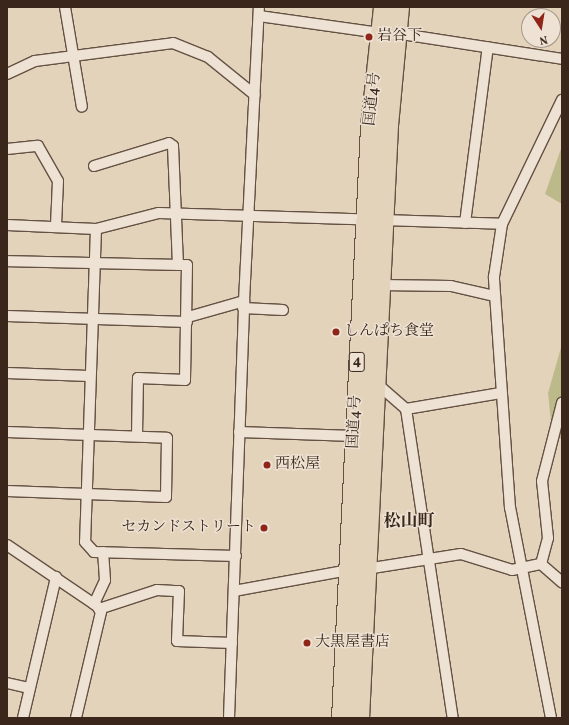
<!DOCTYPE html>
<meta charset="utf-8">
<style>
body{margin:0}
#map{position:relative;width:569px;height:725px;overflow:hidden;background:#e3d3bb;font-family:Vollkorn,"Noto Serif JP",serif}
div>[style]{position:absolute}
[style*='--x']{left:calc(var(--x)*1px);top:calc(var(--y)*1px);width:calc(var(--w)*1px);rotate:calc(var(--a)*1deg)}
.green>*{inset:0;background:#bcba8b}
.roads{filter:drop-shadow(1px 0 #645143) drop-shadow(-1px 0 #645143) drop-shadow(0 1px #645143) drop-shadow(0 -1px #645143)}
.street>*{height:10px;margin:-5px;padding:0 5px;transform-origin:5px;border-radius:5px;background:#ede2d3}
.highway>*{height:19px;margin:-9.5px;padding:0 9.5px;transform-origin:9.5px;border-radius:9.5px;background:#e3d3bb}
.dots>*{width:11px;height:11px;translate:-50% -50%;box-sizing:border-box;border:2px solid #ede2d3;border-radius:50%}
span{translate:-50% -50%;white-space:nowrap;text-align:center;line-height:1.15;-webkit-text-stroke:3px #ede2d3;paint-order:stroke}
.shield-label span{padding:1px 3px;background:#ede2d3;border:1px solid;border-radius:3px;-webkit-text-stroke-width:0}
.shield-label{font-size:14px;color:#3a261b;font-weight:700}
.poi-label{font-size:15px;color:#3a261b}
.left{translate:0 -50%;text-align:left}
.right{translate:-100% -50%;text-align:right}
.street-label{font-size:15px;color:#3a261b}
.quarter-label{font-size:17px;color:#3a261b;font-weight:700}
.frame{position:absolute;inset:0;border:8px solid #3a261b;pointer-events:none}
.north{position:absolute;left:521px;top:8px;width:40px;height:40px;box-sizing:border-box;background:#ede2d3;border:1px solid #a59789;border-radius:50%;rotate:168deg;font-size:11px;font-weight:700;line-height:16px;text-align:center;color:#3a261b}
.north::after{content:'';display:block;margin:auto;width:14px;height:18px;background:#8f2418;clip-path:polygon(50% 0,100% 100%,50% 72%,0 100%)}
</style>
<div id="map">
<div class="green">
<i style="clip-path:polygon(562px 146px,562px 204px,545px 194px)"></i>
<i style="clip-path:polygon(562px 344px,562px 441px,551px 422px,548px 393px)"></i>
</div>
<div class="roads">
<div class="street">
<i style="--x:65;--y:7;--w:101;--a:80.4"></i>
<i style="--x:259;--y:16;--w:122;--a:8"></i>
<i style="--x:395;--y:33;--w:169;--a:8.8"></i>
<i style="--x:7;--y:74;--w:31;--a:-25"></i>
<i style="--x:35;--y:61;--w:139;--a:-7.4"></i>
<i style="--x:173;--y:43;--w:38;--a:22"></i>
<i style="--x:208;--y:57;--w:60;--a:39"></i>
<i style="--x:7;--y:149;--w:31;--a:-6"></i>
<i style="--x:38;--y:146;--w:40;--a:60.3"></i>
<i style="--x:58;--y:181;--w:44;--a:92.6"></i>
<i style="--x:94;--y:166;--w:78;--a:-17"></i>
<i style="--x:169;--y:143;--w:5;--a:37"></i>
<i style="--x:173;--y:146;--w:119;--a:87.6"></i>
<i style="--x:465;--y:223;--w:177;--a:-82.6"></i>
<i style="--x:7;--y:225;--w:89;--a:2.6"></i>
<i style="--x:96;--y:229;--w:65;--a:-14.3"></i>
<i style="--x:159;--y:213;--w:343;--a:1.8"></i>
<i style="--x:96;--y:229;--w:313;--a:92"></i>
<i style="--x:85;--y:542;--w:13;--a:48"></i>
<i style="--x:94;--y:552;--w:142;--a:1.6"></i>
<i style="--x:7;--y:261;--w:180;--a:1.3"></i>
<i style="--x:187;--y:265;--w:115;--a:91"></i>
<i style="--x:185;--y:380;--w:47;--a:-177.6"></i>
<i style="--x:138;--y:378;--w:57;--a:91"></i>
<i style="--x:380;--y:285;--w:71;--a:0.8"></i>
<i style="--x:451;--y:286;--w:44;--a:13.1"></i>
<i style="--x:243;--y:308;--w:40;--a:2.9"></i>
<i style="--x:7;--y:316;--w:180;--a:1.9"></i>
<i style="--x:188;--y:317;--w:58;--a:-15.9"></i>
<i style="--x:7;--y:373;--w:82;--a:2.1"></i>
<i style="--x:375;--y:382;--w:41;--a:41.1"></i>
<i style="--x:406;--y:409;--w:313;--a:81.4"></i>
<i style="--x:406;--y:409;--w:96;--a:-9.6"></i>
<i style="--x:7;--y:432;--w:160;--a:2.1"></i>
<i style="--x:167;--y:438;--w:59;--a:91"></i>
<i style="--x:166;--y:497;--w:159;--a:-177.8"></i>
<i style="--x:239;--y:432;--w:115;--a:2"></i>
<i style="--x:7;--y:545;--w:109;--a:34.1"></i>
<i style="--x:97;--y:606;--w:7;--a:56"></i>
<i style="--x:101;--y:612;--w:109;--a:103.3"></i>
<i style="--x:541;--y:564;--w:28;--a:41"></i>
<i style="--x:366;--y:569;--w:96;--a:-9"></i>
<i style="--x:461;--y:554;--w:53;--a:17.4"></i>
<i style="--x:512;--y:570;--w:30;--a:-12"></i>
<i style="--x:541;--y:564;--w:27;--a:-75"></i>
<i style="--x:548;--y:538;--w:57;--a:-96"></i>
<i style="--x:542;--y:481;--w:81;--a:-75.6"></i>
<i style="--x:234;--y:591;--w:116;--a:-10.4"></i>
<i style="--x:94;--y:604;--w:26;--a:-65"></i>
<i style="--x:105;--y:580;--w:28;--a:-94"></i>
<i style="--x:99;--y:609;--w:61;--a:-18.1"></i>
<i style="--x:157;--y:590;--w:22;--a:3"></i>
<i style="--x:179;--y:591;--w:50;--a:92.3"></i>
<i style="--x:177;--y:641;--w:55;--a:2.1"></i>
<i style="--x:7;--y:683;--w:23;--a:13"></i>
<i style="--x:23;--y:718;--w:145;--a:-76.8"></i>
<i style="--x:229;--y:718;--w:417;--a:-87.9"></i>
<i style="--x:244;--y:301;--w:294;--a:-87.1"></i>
<i style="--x:551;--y:718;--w:214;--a:-101"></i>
<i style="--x:510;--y:508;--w:232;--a:-94"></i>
<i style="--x:494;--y:277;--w:54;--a:-81.4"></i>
<i style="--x:502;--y:224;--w:138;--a:-64.2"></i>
</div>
<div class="highway">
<i style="--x:341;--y:718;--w:592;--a:-87.19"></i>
<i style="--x:370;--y:127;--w:121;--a:-83.8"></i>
<i style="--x:359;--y:718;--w:594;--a:-87.2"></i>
<i style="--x:388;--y:125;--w:119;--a:-84.7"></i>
</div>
</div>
<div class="dots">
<i style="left:369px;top:37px;background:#8f2418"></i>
<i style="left:336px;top:332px;background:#8f2418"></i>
<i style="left:267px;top:465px;background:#8f2418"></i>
<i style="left:264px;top:528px;background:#8f2418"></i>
<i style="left:307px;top:643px;background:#8f2418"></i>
</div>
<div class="shield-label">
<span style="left:357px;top:362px">4</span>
</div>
<div class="poi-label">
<span class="left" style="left:377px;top:37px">岩谷下</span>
<span class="left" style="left:344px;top:332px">しんぱち食堂</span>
<span class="left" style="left:275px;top:465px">西松屋</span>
<span class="right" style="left:256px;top:528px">セカンドストリート</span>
<span class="left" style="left:315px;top:643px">大黒屋書店</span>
</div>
<div class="street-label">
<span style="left:373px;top:99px;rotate:-84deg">国道4号</span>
<span style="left:355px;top:422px;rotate:-87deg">国道4号</span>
</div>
<div class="quarter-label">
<span style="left:409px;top:522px">松山町</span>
</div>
<div class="frame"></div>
<div class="north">N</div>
</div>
